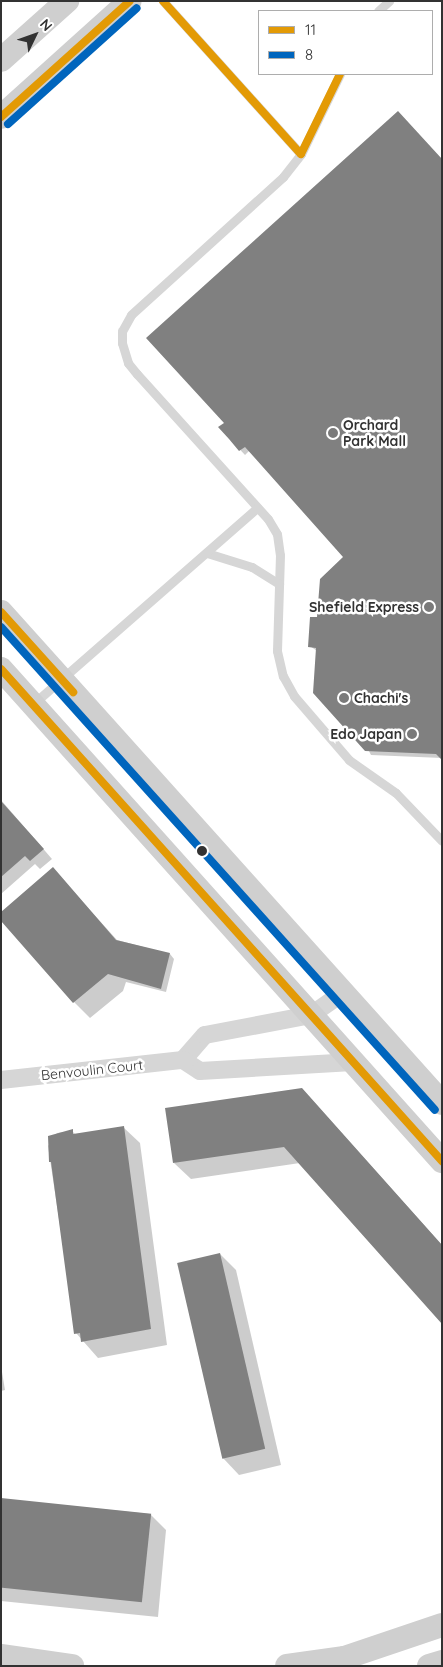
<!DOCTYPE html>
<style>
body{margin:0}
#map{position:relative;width:443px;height:1667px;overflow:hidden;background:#fff;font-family:Quicksand,sans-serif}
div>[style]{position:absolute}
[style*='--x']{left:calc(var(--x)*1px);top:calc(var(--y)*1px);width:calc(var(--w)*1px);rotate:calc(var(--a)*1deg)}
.shadow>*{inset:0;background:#0003}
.building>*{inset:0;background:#808080;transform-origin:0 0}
.lane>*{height:9px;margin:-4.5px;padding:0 4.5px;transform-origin:4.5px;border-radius:4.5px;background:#d6d6d6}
.street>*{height:18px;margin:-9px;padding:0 9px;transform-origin:9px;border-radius:9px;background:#d6d6d6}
.secondary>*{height:24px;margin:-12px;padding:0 12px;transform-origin:12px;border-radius:12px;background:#cfcfcf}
.bus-1>*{height:8px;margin:-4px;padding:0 4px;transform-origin:4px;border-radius:4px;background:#e39a05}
.bus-2>*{height:8px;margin:-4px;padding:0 4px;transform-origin:4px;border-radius:4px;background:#0065bd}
.dots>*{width:14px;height:14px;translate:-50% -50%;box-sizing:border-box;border:2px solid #fff;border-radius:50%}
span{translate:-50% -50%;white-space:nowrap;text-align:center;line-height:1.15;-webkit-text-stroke:5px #fff;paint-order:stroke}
.poi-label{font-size:14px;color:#323232;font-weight:700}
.left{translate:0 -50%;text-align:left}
.right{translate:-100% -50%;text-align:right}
.street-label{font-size:14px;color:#323232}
.frame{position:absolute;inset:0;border:2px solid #323232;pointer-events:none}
.legend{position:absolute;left:258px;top:10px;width:175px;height:65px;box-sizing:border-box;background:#fff;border:1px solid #adadad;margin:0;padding:6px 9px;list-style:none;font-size:15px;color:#323232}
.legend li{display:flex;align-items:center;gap:10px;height:25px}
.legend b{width:25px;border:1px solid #adadad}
.north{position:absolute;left:10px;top:10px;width:50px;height:50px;-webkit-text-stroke:4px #fff;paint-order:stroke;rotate:48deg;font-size:14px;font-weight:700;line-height:20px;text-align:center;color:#323232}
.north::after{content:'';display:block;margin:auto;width:18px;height:22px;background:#323232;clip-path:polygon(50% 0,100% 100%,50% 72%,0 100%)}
</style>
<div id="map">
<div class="shadow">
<i style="clip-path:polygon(442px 160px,442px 758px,371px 755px,317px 651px,310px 646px,345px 557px,250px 450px,245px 455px,230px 439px,226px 424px)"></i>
<i style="clip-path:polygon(1px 800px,52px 859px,40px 869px,35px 864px,1px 894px)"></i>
<i style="clip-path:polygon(53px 869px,117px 940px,170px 954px,174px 959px,166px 992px,126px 982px,123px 991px,90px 1018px,74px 1002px)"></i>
<i style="clip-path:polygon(302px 1089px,442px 1245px,442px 1322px,300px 1163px,191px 1179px,174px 1163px)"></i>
<i style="clip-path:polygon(123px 1127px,140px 1143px,167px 1345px,98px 1358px,76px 1333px,48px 1146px,57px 1133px,72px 1131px,76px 1135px)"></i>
<i style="clip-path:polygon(220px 1254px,236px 1270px,281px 1465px,239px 1475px,223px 1458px)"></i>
<i style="clip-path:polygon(1px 1366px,5px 1390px,1px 1391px)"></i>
<i style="clip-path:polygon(1px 1499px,150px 1514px,166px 1530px,158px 1617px,1px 1601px)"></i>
</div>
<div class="building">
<i style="clip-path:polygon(398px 111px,442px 159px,442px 760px,436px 754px,365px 751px,313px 693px,316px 648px,308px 647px,310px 617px,317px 617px,320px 579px,343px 557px,245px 447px,239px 451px,229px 439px,218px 427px,224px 423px,146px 338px)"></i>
<i style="clip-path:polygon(1px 801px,44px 849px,30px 861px,25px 856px,1px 877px)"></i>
<i style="clip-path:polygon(53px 867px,116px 940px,170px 953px,161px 989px,108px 974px,73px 1003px,1px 921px,1px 912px)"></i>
<i style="clip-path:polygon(302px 1088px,442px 1245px,442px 1324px,284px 1147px,173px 1163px,165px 1108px)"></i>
<i style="clip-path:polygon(124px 1126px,151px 1329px,81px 1342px,80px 1333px,74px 1334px,51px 1162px,49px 1162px,48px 1136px,73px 1129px,73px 1134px)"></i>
<i style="left:220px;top:1253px;width:201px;height:44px;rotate:77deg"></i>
<i style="left:1px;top:1498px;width:151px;height:89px;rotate:6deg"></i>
</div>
<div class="lane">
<i style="--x:163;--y:1;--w:206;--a:48"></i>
<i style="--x:378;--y:11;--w:15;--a:-42"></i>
<i style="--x:340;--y:74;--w:89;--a:116"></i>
<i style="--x:301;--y:154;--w:29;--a:128"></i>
<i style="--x:283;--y:177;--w:205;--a:137.8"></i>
<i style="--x:131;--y:315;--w:18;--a:119"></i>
<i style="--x:122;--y:331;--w:12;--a:90"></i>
<i style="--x:122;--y:343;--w:21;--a:73"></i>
<i style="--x:128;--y:363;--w:14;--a:51"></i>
<i style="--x:137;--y:374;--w:195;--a:47.9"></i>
<i style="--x:268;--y:519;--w:17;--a:59"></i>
<i style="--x:277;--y:534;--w:21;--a:82"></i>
<i style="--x:280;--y:555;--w:96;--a:91.8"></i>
<i style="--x:277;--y:651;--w:26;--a:77"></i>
<i style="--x:283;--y:676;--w:23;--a:61"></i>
<i style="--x:294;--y:696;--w:84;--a:49.3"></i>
<i style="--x:349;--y:760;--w:57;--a:35.1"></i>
<i style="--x:396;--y:793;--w:66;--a:46.2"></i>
<i style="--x:207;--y:553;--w:47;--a:17.3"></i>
<i style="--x:252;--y:567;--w:32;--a:32"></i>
<i style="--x:33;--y:704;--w:298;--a:-41.2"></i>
</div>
<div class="street">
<i style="--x:183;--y:1060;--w:33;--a:-49"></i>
<i style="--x:205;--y:1035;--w:108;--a:-10.7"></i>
<i style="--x:311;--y:1015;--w:39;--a:-35"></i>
<i style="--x:1;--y:1080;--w:183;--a:-6.3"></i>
<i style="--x:183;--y:1060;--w:20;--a:33"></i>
<i style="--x:200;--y:1071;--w:153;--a:-3.4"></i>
</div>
<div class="secondary">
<i style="--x:1;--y:60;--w:89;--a:-41.8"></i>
<i style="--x:1;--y:117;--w:173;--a:-42"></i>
<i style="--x:1;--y:612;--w:660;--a:48.07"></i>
<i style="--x:1;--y:669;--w:661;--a:48.13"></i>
<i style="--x:1;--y:1656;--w:72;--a:8"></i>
<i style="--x:287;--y:1666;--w:58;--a:-8"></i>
<i style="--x:344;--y:1658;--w:103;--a:-18.6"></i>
<i style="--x:429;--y:1666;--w:14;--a:-17"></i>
</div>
<div class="bus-1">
<i style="--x:163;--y:1;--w:206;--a:48"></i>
<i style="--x:301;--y:154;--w:89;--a:-64"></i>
<i style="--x:1;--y:117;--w:173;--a:-42"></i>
<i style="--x:1;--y:612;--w:108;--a:48"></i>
<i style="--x:1;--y:669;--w:661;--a:48.13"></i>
</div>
<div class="bus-2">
<i style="--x:8;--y:124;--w:173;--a:-42"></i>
<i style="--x:1;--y:627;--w:649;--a:48.06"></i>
</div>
<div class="dots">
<i style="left:333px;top:433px;background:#7a7a7a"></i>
<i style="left:429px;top:607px;background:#7a7a7a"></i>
<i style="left:344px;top:698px;background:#7a7a7a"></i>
<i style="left:412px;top:734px;background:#7a7a7a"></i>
<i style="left:202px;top:851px;background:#323232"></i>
</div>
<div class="poi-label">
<span class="left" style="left:343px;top:433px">Orchard<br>Park Mall</span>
<span class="right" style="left:419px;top:607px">Shefield Express</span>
<span class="left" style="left:354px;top:698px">Chachi's</span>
<span class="right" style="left:402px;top:734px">Edo Japan</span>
</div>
<div class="street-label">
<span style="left:92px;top:1070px;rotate:-6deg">Benvoulin Court</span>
</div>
<div class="frame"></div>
<ul class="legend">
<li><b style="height:6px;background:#e39a05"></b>11</li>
<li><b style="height:6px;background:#0065bd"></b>8</li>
</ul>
<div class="north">N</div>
</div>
